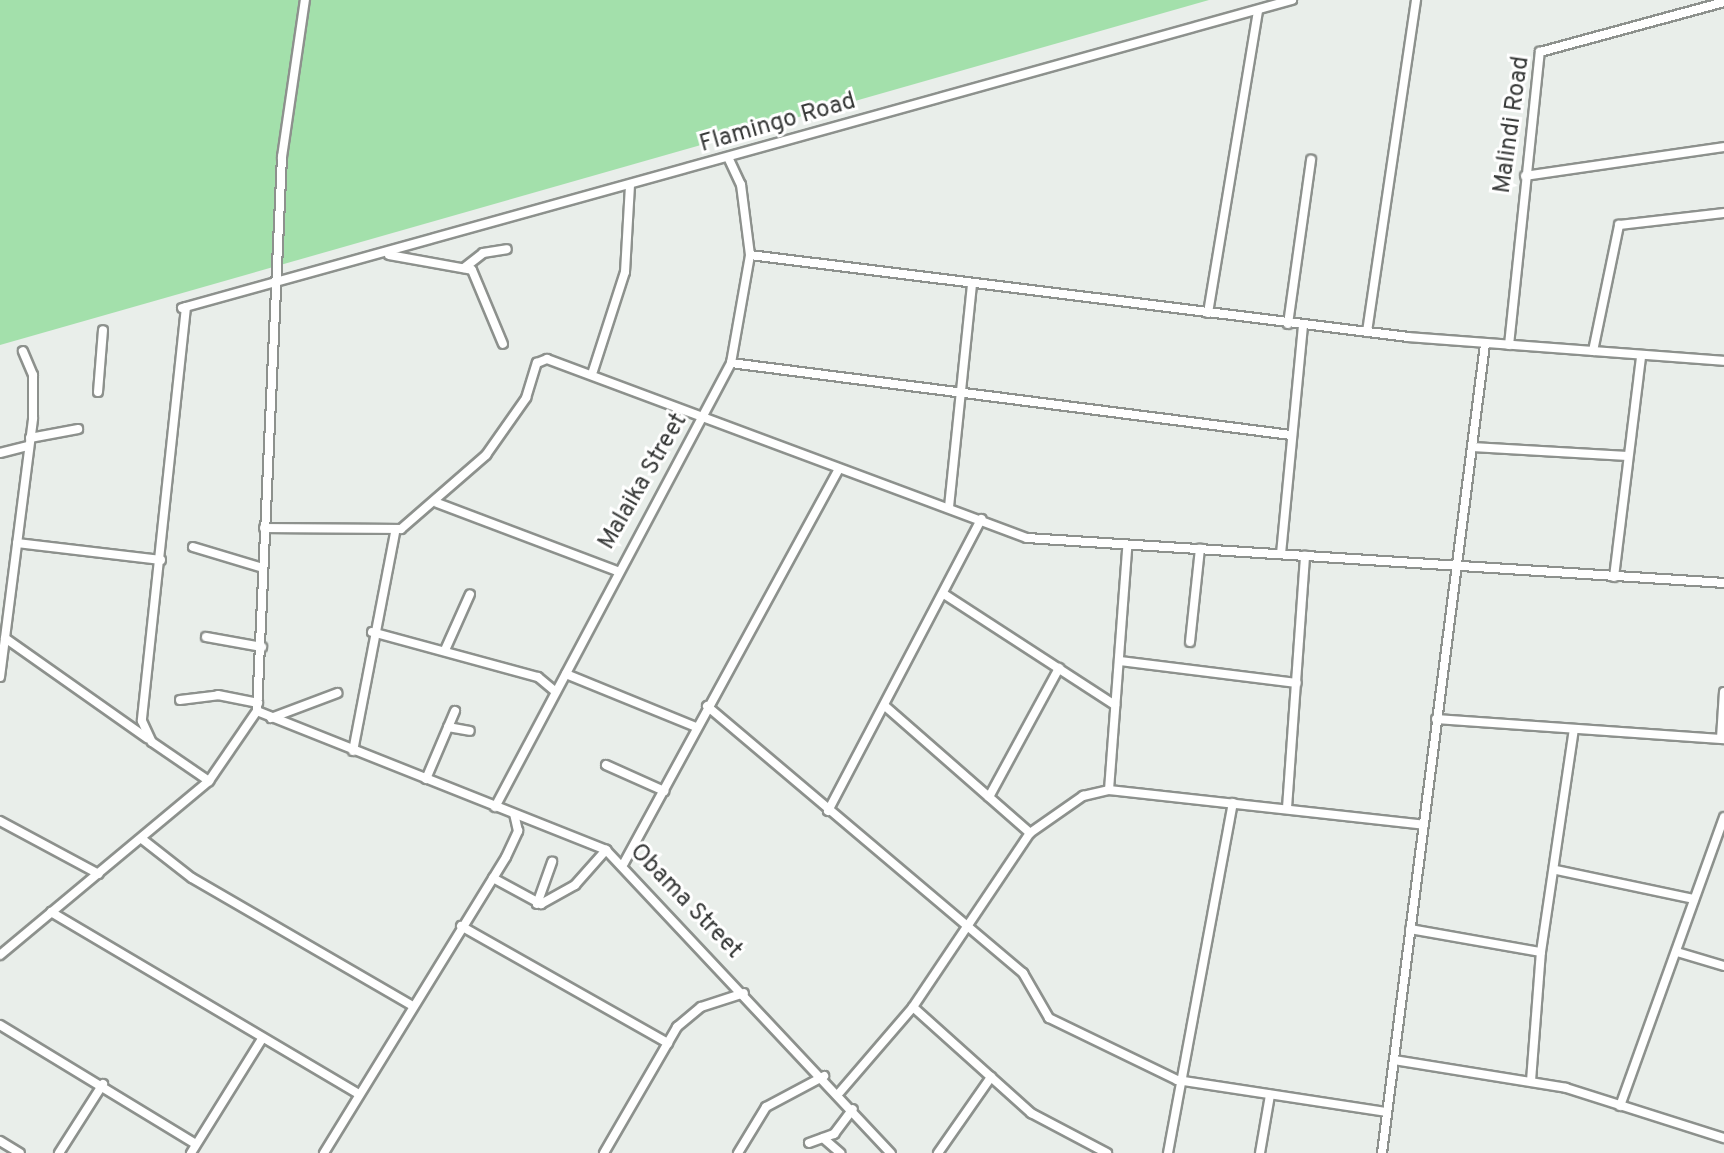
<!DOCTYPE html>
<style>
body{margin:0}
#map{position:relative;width:1724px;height:1153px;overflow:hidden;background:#e9eeea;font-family:Overpass,sans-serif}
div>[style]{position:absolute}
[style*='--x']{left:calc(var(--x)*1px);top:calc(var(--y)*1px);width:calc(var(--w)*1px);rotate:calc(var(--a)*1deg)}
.green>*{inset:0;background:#a3e0ab}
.roads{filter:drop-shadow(2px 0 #8d918d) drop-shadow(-2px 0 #8d918d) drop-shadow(0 2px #8d918d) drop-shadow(0 -2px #8d918d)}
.minor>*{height:8px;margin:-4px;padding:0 4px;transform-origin:4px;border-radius:4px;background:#fff}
span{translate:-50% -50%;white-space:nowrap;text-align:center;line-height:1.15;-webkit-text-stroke:6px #fff;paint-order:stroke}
.street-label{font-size:24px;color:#383a39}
</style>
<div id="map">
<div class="green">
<i style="clip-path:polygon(0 0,1209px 0,0 345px)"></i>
</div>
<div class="roads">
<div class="minor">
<i style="--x:1525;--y:176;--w:201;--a:-8.3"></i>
<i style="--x:389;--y:255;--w:84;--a:10.2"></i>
<i style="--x:472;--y:270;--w:80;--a:67.3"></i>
<i style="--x:750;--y:255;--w:663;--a:7.1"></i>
<i style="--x:1408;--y:337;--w:317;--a:4.3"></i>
<i style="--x:464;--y:268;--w:24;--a:-38"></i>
<i style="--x:483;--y:253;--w:24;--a:-9"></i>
<i style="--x:186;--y:307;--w:416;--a:96.1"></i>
<i style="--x:142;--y:721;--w:23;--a:65"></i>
<i style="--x:152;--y:742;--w:69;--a:34.4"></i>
<i style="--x:182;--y:308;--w:1152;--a:-15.51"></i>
<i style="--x:1208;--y:313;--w:307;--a:-80.6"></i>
<i style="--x:1288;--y:324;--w:166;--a:-82"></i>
<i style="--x:1367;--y:332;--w:336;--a:-81.6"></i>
<i style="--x:1509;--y:345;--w:295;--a:-84"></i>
<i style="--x:1540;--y:52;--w:191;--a:-15.2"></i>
<i style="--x:1593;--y:351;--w:129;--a:-78.3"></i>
<i style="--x:1619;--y:225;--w:106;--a:-6.5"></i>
<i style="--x:731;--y:363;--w:565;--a:7.33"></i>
<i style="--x:593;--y:371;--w:104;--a:-72.1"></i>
<i style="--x:625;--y:272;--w:86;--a:-86.7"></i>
<i style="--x:98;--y:392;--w:62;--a:-85.4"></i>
<i style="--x:30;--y:438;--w:49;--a:-10.6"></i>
<i style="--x:1472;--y:447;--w:156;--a:3.3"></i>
<i style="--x:0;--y:453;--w:29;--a:-14"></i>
<i style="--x:437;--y:503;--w:192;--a:20.7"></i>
<i style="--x:949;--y:507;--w:222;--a:-84.1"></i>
<i style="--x:264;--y:528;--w:137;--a:0.4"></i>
<i style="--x:401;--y:529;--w:113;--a:-41"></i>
<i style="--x:486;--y:455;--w:70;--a:-54.9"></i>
<i style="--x:526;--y:398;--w:37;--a:-73"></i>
<i style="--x:537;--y:363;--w:11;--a:-22"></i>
<i style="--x:547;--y:359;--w:512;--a:20.45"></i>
<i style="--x:1027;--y:538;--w:698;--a:3.69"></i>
<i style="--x:17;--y:543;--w:145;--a:6.7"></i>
<i style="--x:193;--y:547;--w:73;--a:16.7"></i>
<i style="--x:1281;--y:554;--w:229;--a:-84.5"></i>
<i style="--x:1614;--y:577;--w:223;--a:-83"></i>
<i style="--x:944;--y:594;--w:204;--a:33"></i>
<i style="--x:372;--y:632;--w:172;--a:15.2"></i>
<i style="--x:538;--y:677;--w:23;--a:40"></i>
<i style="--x:206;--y:637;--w:57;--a:10.1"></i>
<i style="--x:5;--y:638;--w:174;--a:35.2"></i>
<i style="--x:1190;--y:642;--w:94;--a:-83.9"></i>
<i style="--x:445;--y:650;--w:61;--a:-65.9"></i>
<i style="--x:1120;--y:661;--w:178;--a:7.1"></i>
<i style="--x:566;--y:674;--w:140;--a:22.2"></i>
<i style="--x:0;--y:677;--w:261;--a:-82.7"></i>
<i style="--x:33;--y:418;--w:43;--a:-90"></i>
<i style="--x:33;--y:375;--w:26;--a:-113"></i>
<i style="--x:180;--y:700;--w:38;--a:-7"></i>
<i style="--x:218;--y:695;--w:41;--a:11.3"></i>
<i style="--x:707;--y:706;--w:414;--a:40.2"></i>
<i style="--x:1023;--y:973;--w:52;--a:60"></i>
<i style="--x:1049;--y:1018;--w:142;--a:25.8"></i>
<i style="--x:1177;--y:1080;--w:211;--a:8.7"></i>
<i style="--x:885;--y:706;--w:193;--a:41.2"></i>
<i style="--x:257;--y:711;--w:376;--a:21.7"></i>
<i style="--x:606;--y:850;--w:416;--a:46.8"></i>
<i style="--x:271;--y:718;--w:71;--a:-20.7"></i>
<i style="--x:1436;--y:719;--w:289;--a:4"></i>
<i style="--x:448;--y:727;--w:22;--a:10"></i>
<i style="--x:1721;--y:738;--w:46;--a:-86.3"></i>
<i style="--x:353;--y:751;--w:223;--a:-79.1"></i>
<i style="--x:606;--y:765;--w:64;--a:24.1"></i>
<i style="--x:426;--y:779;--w:74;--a:-66.9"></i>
<i style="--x:1109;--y:790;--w:243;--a:-85.7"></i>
<i style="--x:989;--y:797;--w:147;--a:-61.5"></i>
<i style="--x:495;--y:807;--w:503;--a:-62.01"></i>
<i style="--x:731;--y:363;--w:110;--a:-80"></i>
<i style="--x:750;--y:255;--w:71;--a:-97.3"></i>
<i style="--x:741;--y:185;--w:29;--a:-115"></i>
<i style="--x:1287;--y:808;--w:253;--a:-85.9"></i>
<i style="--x:828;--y:811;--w:330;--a:-62.3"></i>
<i style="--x:0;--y:821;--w:112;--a:28.2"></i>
<i style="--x:142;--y:839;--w:63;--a:38"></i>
<i style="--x:192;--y:878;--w:255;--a:30.1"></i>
<i style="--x:624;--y:863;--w:447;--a:-61.4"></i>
<i style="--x:1556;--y:870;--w:141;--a:11.9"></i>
<i style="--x:493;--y:878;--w:55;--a:28.4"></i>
<i style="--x:541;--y:904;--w:39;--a:-29"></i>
<i style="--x:575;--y:885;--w:47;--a:-48.5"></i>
<i style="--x:537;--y:904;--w:45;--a:-70.3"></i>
<i style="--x:51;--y:912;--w:358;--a:30.6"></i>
<i style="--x:461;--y:926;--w:238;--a:29.5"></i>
<i style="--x:1410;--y:929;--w:133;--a:10"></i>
<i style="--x:1677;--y:952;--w:49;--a:16.6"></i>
<i style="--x:0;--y:955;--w:272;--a:-39.8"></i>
<i style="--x:209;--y:781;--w:85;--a:-55.6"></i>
<i style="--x:257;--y:711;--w:555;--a:-87.42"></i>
<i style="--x:282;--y:157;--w:159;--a:-81.7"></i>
<i style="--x:913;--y:1007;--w:159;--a:41.9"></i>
<i style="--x:1031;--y:1113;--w:86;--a:27.8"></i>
<i style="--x:0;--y:1025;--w:229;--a:31.3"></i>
<i style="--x:1394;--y:1060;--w:174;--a:9.2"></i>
<i style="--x:1566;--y:1088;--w:166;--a:17.6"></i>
<i style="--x:1531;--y:1081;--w:129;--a:-85.6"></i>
<i style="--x:1541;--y:952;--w:225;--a:-81.6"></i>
<i style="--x:840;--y:1092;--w:112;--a:-49.3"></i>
<i style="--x:913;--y:1007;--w:210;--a:-56.1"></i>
<i style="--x:1030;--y:833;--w:65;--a:-34.9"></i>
<i style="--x:1083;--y:796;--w:27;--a:-13"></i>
<i style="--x:1109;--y:790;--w:317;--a:6.3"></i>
<i style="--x:1620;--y:1106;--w:307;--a:-70.2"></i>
<i style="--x:823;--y:1138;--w:23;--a:41"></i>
<i style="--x:0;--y:1141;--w:23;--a:31"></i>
<i style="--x:809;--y:1143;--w:27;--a:-20"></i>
<i style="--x:834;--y:1134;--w:31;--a:-53"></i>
<i style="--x:59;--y:1153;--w:82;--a:-57.5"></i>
<i style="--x:191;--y:1153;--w:134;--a:-58.1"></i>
<i style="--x:324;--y:1153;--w:347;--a:-58.4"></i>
<i style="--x:506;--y:857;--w:29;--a:-65"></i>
<i style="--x:518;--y:831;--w:17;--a:-103"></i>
<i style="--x:604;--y:1153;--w:146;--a:-59.9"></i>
<i style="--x:677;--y:1027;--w:31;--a:-40"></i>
<i style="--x:701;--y:1007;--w:45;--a:-18"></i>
<i style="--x:738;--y:1153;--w:54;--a:-58.7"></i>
<i style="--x:766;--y:1107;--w:66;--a:-28.1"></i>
<i style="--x:938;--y:1153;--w:93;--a:-55.1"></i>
<i style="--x:1168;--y:1153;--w:356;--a:-79.5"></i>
<i style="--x:1260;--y:1153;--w:59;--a:-80.2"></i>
<i style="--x:1382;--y:1153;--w:815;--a:-82.74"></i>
</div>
</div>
<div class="street-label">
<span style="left:778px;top:124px;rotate:-16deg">Flamingo Road</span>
<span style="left:1513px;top:125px;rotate:-82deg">Malindi Road</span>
<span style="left:644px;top:482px;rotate:-60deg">Malaika Street</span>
<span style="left:685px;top:902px;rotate:46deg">Obama Street</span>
</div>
</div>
